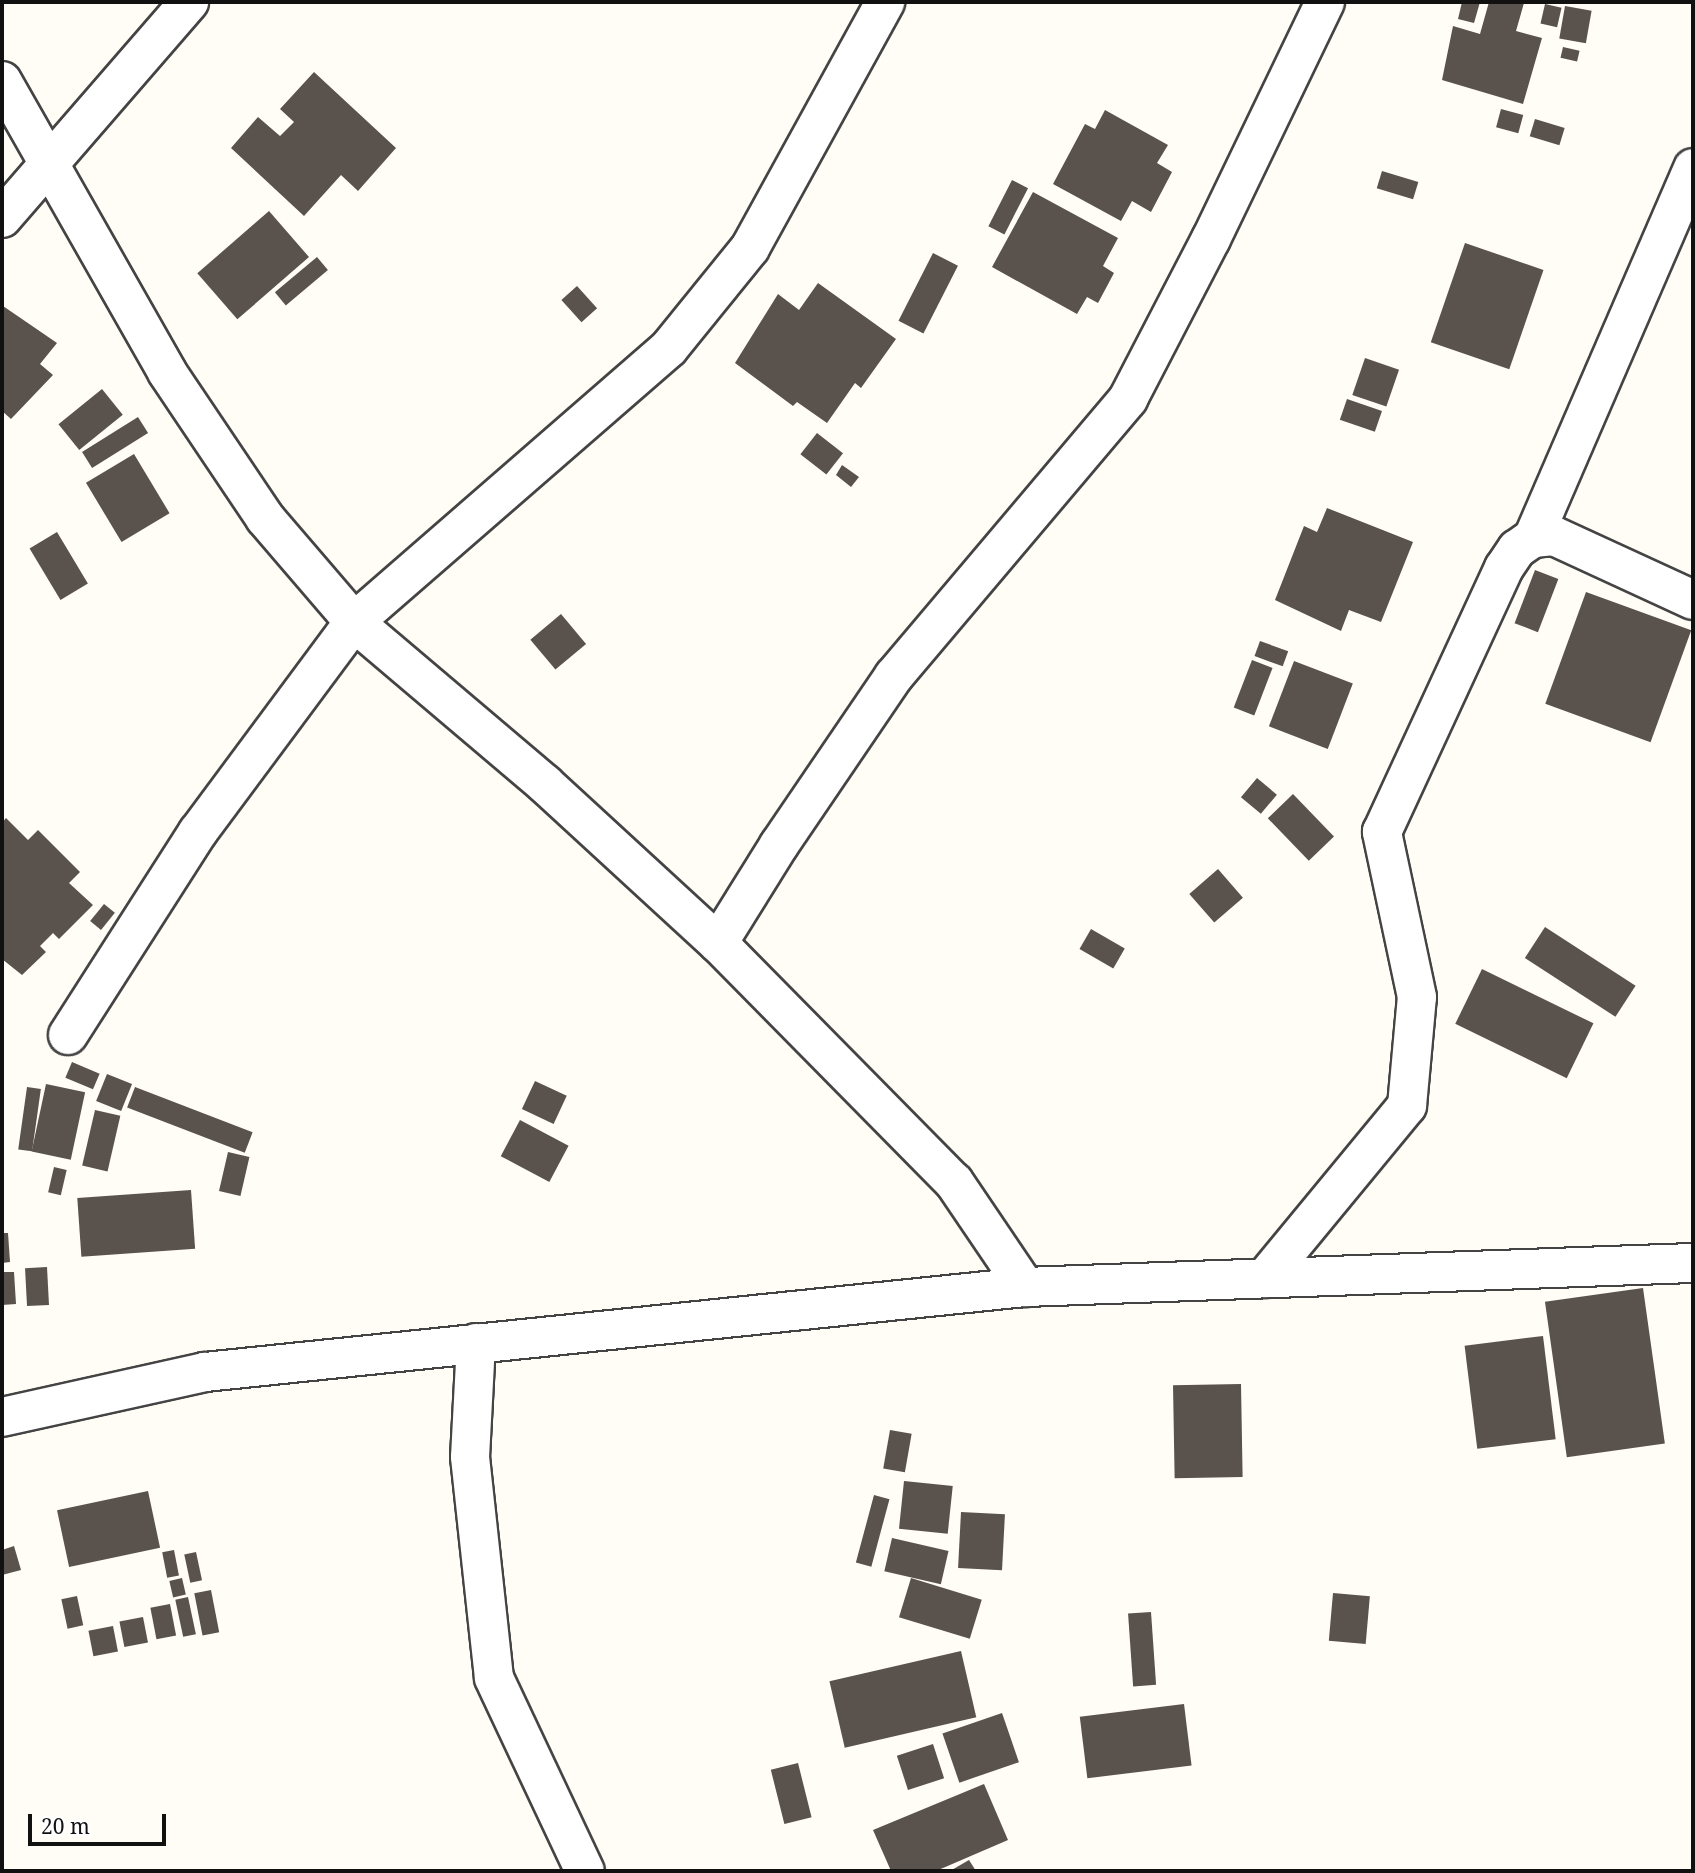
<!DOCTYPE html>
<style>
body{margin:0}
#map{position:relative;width:1695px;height:1873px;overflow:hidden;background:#fffdf5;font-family:"Noto Serif",serif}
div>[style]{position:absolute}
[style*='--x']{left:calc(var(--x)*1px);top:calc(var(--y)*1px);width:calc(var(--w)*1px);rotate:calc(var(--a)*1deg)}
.building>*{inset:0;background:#5a524d;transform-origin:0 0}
.roads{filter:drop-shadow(2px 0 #444) drop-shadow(-2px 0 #444) drop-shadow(0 2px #444) drop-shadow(0 -2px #444)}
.minor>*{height:38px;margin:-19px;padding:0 19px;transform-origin:19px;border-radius:19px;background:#fff}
span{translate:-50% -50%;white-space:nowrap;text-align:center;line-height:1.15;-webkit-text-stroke:7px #fff;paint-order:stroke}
.frame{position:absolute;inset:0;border:4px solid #111;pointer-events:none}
.scale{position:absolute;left:28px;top:1814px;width:138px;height:32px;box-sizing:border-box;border:4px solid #111;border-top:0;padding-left:9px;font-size:21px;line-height:24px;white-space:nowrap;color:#111;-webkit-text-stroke:5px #fff;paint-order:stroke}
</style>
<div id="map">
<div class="building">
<i style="clip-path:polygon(1462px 2px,1480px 2px,1474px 23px,1458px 19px)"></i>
<i style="clip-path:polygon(1489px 2px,1524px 3px,1516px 31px,1542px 38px,1523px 104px,1442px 80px,1453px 26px,1480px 34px)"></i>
<i style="left:1545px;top:4px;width:17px;height:20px;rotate:13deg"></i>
<i style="left:1565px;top:6px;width:27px;height:33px;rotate:10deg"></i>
<i style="left:1563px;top:47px;width:17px;height:11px;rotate:13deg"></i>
<i style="clip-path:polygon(314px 72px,396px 148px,358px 191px,341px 175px,304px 216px,231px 148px,258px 117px,280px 136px,294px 122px,280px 109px)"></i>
<i style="left:1501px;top:109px;width:23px;height:19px;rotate:15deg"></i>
<i style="clip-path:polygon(1105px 110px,1168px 145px,1157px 163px,1172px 172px,1151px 212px,1132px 201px,1121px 221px,1053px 184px,1085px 124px,1095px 129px)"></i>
<i style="left:1535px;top:119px;width:31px;height:18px;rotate:17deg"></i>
<i style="left:1382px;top:171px;width:38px;height:18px;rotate:17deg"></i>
<i style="left:1012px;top:180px;width:18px;height:52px;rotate:27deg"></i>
<i style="clip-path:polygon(1033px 192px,1118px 238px,1103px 266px,1114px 273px,1098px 303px,1087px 297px,1077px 314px,992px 267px)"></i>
<i style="left:269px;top:211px;width:61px;height:95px;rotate:49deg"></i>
<i style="left:1465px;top:243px;width:83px;height:105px;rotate:19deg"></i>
<i style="left:933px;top:253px;width:28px;height:76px;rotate:27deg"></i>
<i style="left:317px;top:257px;width:17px;height:55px;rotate:50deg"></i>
<i style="clip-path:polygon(818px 283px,896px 339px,861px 388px,855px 383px,827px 423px,797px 402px,793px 406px,735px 363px,778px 294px,799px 310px)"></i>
<i style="left:577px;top:286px;width:30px;height:21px;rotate:48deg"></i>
<i style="clip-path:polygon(3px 306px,57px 343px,40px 364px,53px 375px,11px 419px,2px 411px)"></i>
<i style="left:1365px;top:358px;width:36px;height:39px;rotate:19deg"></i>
<i style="left:102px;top:389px;width:33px;height:56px;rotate:51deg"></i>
<i style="left:1347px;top:399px;width:37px;height:22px;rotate:19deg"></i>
<i style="left:138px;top:417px;width:19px;height:66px;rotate:58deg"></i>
<i style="left:817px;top:433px;width:33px;height:27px;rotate:38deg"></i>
<i style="left:134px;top:454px;width:69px;height:56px;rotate:59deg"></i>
<i style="clip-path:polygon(842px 465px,859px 477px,851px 487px,836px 475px)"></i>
<i style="clip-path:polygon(1327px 508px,1413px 542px,1381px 622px,1349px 610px,1341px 631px,1275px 600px,1304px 526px,1317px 532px)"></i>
<i style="left:57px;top:532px;width:60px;height:32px;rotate:59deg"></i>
<i style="left:1535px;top:570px;width:25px;height:57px;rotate:21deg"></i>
<i style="left:1586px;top:592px;width:112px;height:119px;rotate:20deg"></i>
<i style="left:561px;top:614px;width:39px;height:40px;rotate:50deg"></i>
<i style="left:1260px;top:641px;width:30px;height:16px;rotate:20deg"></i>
<i style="left:1252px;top:660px;width:22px;height:51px;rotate:21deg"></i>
<i style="left:1294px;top:661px;width:63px;height:70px;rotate:21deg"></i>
<i style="left:1257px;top:778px;width:26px;height:25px;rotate:40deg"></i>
<i style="left:1293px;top:794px;width:59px;height:35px;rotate:46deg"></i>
<i style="clip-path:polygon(6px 818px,28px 840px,38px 830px,80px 872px,69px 883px,93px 905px,59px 939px,53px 933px,40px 946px,46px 952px,22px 975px,2px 959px,2px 823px)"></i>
<i style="left:1218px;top:869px;width:38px;height:38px;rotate:49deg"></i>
<i style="left:104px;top:904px;width:14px;height:22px;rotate:39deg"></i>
<i style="left:1545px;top:927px;width:108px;height:37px;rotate:33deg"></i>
<i style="left:1091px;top:929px;width:39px;height:23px;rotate:30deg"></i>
<i style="left:1482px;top:969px;width:124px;height:61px;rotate:26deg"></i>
<i style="left:72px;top:1062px;width:30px;height:17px;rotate:23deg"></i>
<i style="left:107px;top:1074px;width:27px;height:29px;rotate:22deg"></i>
<i style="left:535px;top:1081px;width:35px;height:31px;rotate:25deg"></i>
<i style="left:46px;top:1084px;width:40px;height:69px;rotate:12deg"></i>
<i style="left:27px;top:1087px;width:14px;height:63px;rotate:8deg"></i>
<i style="left:135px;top:1087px;width:126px;height:22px;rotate:21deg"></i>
<i style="left:95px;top:1110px;width:26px;height:57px;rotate:13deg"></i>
<i style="left:520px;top:1120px;width:55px;height:41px;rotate:28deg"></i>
<i style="left:228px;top:1152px;width:22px;height:40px;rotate:13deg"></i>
<i style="left:54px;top:1167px;width:13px;height:26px;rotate:13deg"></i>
<i style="left:191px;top:1190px;width:59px;height:114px;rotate:86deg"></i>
<i style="clip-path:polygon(2px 1233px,8px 1233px,10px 1262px,2px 1263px)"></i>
<i style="left:47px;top:1267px;width:38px;height:22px;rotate:87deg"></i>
<i style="clip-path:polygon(2px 1272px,14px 1272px,16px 1304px,2px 1305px)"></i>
<i style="left:1643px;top:1288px;width:157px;height:99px;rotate:82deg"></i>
<i style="left:1543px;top:1336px;width:104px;height:79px;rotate:83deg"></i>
<i style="left:1241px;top:1384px;width:93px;height:68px;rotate:89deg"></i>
<i style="left:890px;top:1430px;width:22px;height:39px;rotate:10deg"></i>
<i style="left:904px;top:1481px;width:49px;height:48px;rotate:6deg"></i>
<i style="left:148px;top:1491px;width:58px;height:93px;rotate:78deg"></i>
<i style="left:874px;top:1495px;width:16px;height:70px;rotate:15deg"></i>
<i style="left:961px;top:1512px;width:44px;height:56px;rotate:3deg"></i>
<i style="left:892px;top:1538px;width:58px;height:34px;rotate:13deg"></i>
<i style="clip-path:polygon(14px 1546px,21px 1570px,2px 1575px,2px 1550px)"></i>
<i style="left:174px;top:1550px;width:26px;height:12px;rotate:79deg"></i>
<i style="left:196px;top:1552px;width:29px;height:12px;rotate:78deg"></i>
<i style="left:182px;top:1578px;width:17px;height:13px;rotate:77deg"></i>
<i style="left:911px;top:1578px;width:74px;height:41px;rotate:17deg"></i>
<i style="left:211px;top:1590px;width:43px;height:17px;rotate:79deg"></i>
<i style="left:1333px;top:1593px;width:37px;height:48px;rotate:5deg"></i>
<i style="left:77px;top:1596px;width:30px;height:16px;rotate:78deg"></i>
<i style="left:188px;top:1597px;width:38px;height:13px;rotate:78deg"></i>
<i style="left:170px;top:1604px;width:32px;height:20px;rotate:79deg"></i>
<i style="left:1151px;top:1612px;width:73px;height:23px;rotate:86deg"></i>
<i style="left:143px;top:1617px;width:26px;height:24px;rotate:79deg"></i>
<i style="left:113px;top:1626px;width:26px;height:25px;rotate:79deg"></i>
<i style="left:961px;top:1651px;width:68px;height:135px;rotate:77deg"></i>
<i style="left:1184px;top:1704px;width:62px;height:105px;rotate:83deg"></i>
<i style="left:1002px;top:1713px;width:52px;height:63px;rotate:71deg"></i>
<i style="left:933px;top:1744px;width:36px;height:38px;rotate:72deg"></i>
<i style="left:798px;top:1763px;width:56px;height:28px;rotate:76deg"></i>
<i style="clip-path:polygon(984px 1784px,1008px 1840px,936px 1871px,891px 1871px,873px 1830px)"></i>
<i style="clip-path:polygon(969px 1860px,976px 1871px,950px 1871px)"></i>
</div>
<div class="roads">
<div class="minor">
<i style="--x:2;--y:81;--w:335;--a:60.4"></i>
<i style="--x:167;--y:372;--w:176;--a:56.1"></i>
<i style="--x:265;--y:518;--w:137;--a:49.4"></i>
<i style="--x:354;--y:622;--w:250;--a:40.3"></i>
<i style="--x:545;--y:784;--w:235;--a:42.6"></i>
<i style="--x:718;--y:943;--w:336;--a:45.4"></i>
<i style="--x:954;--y:1182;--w:127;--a:55.9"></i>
<i style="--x:2;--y:218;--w:286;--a:-49.1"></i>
<i style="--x:1533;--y:538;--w:403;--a:-66.6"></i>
<i style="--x:718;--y:943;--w:115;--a:-58.1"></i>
<i style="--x:779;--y:845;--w:204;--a:-55.8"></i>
<i style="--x:894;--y:676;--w:363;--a:-49.8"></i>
<i style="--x:1128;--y:399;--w:180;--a:-62.6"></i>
<i style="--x:1211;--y:239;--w:263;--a:-64.3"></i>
<i style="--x:68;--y:1035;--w:241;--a:-57.4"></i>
<i style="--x:198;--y:832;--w:262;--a:-53.4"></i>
<i style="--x:354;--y:622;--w:417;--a:-41"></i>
<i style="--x:669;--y:348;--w:129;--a:-51"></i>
<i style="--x:750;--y:248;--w:281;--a:-61.2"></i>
<i style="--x:1265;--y:1278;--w:223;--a:-50.5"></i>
<i style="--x:1407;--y:1106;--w:109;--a:-84.8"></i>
<i style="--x:1417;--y:997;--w:169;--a:-102"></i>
<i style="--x:1382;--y:832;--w:291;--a:-65.2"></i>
<i style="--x:1504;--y:568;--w:23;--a:-56"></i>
<i style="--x:1517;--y:549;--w:19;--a:-35"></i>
<i style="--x:1533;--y:538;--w:21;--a:-5"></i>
<i style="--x:1554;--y:536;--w:153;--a:24.7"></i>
<i style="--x:476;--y:1343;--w:114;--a:93"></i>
<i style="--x:470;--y:1457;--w:222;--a:83.8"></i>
<i style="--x:494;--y:1678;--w:213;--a:64.8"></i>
<i style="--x:2;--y:1417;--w:208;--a:-12.5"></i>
<i style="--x:205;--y:1372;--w:824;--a:-5.92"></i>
<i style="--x:1025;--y:1287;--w:668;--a:-2.06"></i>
</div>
</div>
<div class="frame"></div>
<div class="scale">20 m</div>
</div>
